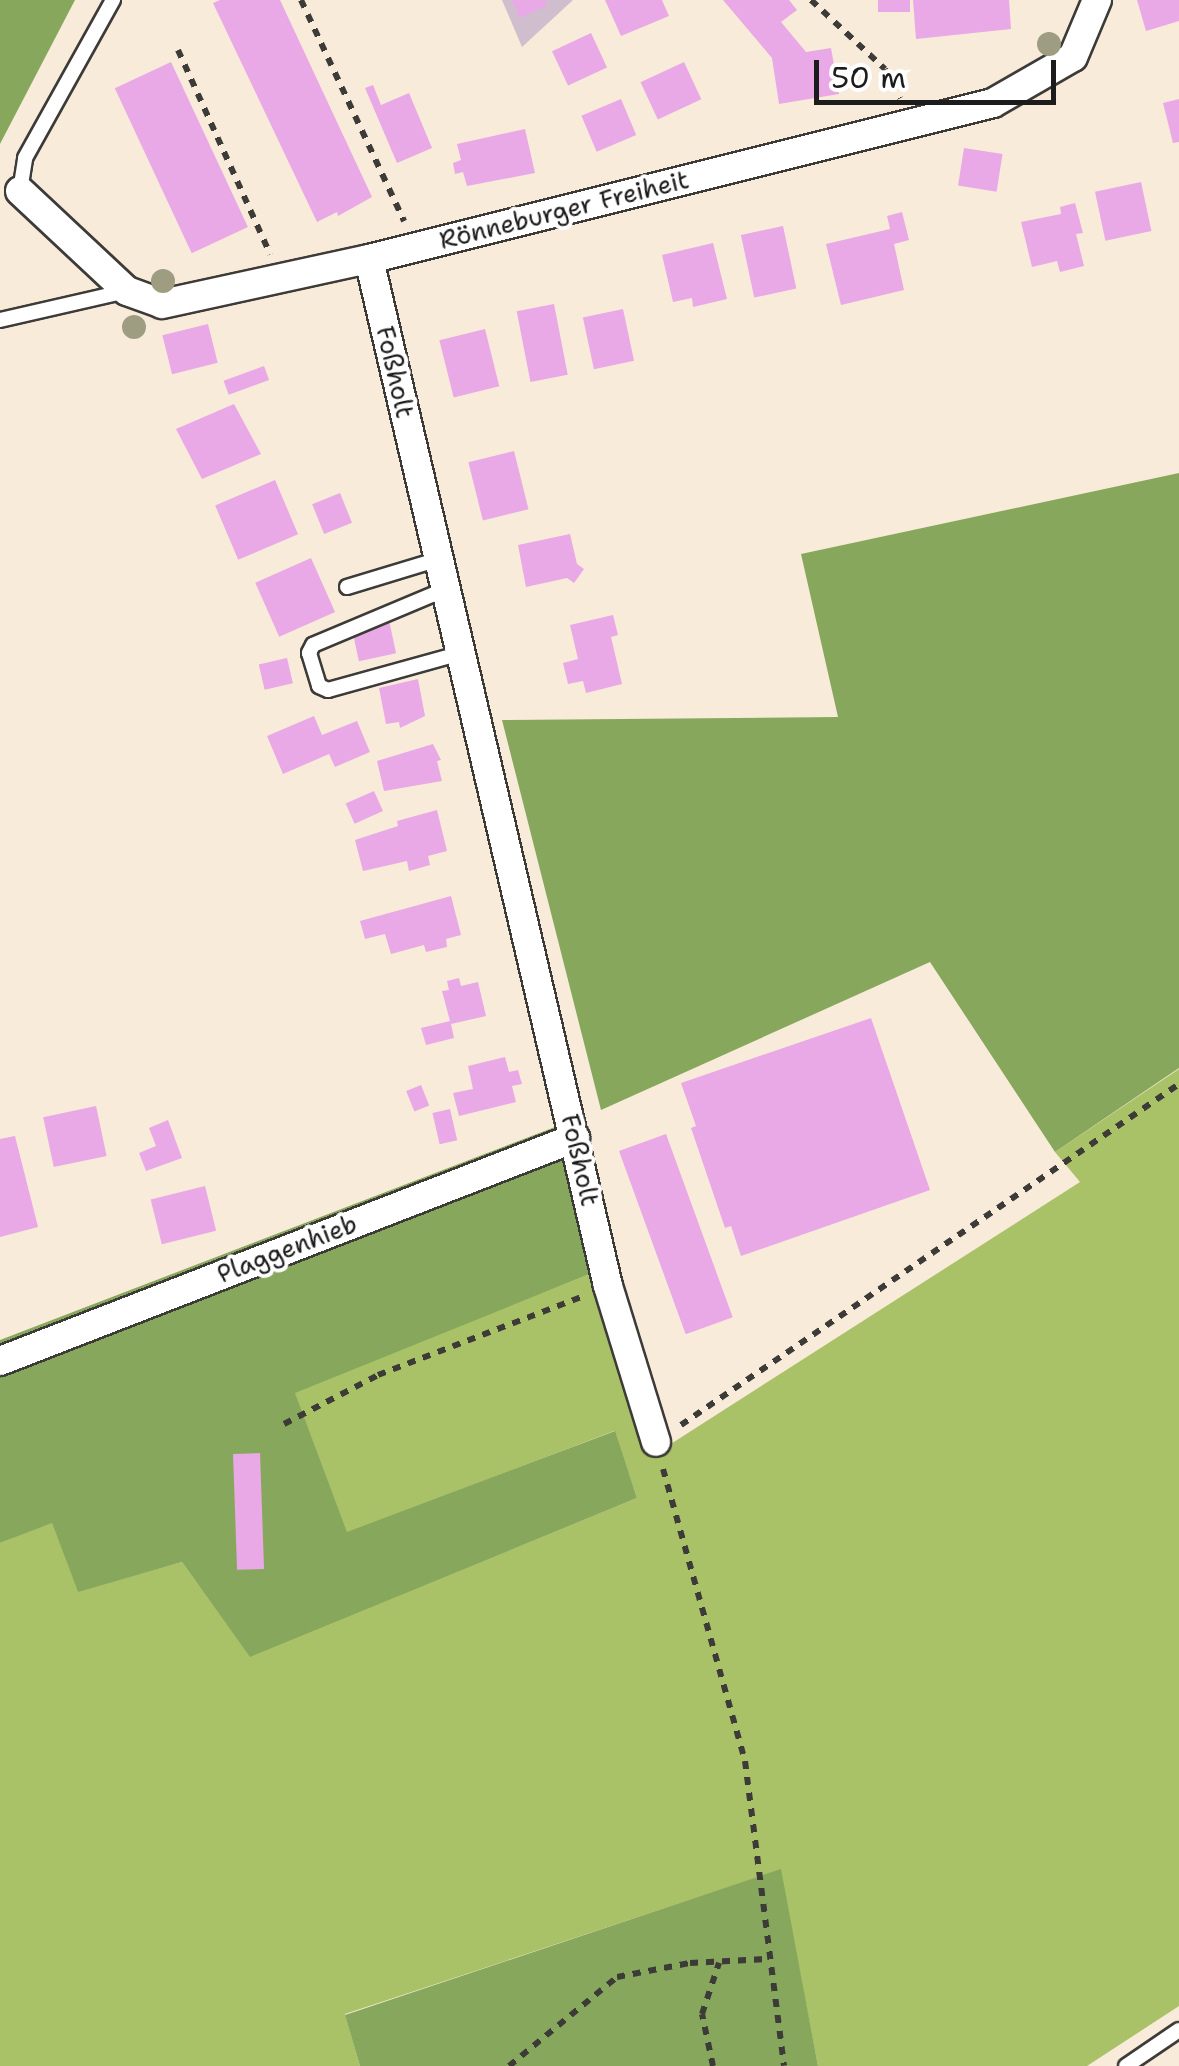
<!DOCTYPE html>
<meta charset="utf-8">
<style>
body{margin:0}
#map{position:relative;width:1179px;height:2066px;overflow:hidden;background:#f8ebda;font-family:"Shantell Sans",sans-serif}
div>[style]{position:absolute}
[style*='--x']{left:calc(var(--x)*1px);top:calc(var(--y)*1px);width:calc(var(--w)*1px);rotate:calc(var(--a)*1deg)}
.industrial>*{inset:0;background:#d0bdcd}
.green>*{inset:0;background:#aac267}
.forest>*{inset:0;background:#87a85c}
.building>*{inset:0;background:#e9a8e6;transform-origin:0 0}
.path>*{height:6px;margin-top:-3px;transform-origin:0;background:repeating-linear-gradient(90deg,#3d3b38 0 8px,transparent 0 16px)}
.roads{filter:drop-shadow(2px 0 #3d3b38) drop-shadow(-2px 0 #3d3b38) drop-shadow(0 2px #3d3b38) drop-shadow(0 -2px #3d3b38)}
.lane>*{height:14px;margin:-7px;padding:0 7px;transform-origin:7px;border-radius:7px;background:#fff}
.street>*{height:28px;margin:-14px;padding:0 14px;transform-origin:14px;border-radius:14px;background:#fff}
.trees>*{width:24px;height:24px;margin:-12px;border-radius:50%;background:#9e9d82}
span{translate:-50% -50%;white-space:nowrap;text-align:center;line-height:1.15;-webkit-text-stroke:8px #fff;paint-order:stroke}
.street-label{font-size:25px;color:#1c1c1c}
.scale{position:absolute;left:814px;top:60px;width:242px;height:45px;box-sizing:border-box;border:5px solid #1c1c1c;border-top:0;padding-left:12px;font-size:30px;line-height:35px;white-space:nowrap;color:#1c1c1c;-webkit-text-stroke:8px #fff;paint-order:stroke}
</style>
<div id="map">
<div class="industrial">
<i style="clip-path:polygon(502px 0,573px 0,522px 47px)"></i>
</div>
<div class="green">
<i style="clip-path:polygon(1179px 1069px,1179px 2006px,1087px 2066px,818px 2066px,780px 1870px,345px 2014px,360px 2066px,0 2066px,0 1543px,52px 1522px,78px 1591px,182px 1562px,250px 1656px,637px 1498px,614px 1431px,347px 1533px,294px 1392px,592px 1273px,652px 1456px,1080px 1182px,1055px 1152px)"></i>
</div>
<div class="forest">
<i style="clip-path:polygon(0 0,75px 0,0 144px)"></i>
<i style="clip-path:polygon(1179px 473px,1179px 1068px,1055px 1152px,930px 962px,601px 1110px,502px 720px,838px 717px,801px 554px)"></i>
<i style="clip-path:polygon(555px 1127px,592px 1273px,295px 1393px,347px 1532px,615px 1431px,637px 1498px,250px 1657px,182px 1562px,78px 1592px,52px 1523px,0 1543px,0 1340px)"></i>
<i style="clip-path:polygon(781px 1869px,818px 2066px,360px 2066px,345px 2015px)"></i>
</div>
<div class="building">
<i style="clip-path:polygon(220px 0,280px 0,372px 197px,338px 216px,337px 212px,317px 222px,213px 3px)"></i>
<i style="clip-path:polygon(512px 0,545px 0,548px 5px,520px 18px)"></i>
<i style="clip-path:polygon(605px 0,662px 0,669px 16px,621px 36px)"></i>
<i style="clip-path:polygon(723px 0,789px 0,797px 10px,781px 22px,806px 52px,831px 48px,839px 94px,779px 104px,772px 58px)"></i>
<i style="left:878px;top:0;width:32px;height:12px"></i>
<i style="clip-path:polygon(913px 0,1009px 0,1011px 29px,916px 39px)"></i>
<i style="clip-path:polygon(1137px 0,1179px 0,1179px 21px,1146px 31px)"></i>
<i style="left:591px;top:33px;width:38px;height:43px;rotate:65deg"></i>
<i style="left:171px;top:62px;width:182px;height:62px;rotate:65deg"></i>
<i style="left:684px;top:62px;width:41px;height:48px;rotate:65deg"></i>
<i style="clip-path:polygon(373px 85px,381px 105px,409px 93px,432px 148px,397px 163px,365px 88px)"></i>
<i style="left:621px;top:99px;width:39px;height:43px;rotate:67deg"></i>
<i style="clip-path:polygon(1179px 99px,1179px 142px,1173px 143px,1163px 103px)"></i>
<i style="clip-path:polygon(525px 129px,535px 173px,467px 186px,463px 172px,455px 174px,453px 163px,461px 160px,457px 144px)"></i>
<i style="left:964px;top:148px;width:39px;height:38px;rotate:9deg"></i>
<i style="left:1141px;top:182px;width:50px;height:47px;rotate:78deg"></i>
<i style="clip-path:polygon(1075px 203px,1083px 233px,1076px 234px,1084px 266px,1060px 272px,1057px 261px,1032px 267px,1021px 222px,1061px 214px,1060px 207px)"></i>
<i style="clip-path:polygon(902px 212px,909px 240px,894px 244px,904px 290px,841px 305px,826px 244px,890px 229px,887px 216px)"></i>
<i style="left:783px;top:226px;width:64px;height:43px;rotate:78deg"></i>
<i style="clip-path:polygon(713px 243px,727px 299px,693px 307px,692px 298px,673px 302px,662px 255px)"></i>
<i style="left:554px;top:304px;width:72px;height:38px;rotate:79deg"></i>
<i style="left:623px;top:309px;width:53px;height:41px;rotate:78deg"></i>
<i style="left:208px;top:324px;width:40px;height:47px;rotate:76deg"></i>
<i style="left:485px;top:329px;width:59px;height:47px;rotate:76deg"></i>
<i style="left:264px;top:366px;width:15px;height:43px;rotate:70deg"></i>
<i style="clip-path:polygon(234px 404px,261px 454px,202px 479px,176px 429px)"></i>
<i style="left:514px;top:451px;width:60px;height:47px;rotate:76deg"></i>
<i style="left:275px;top:480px;width:59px;height:65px;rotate:67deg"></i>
<i style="left:340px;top:493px;width:32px;height:30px;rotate:68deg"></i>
<i style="clip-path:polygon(570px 534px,577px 564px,584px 569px,574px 583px,567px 578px,526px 587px,518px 545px)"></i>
<i style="left:311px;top:558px;width:59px;height:61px;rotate:66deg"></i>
<i style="clip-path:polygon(613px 615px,618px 635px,611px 637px,622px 684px,586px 693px,583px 681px,568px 684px,563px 663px,578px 659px,570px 625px)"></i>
<i style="left:389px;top:620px;width:34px;height:38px;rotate:78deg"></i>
<i style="left:287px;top:658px;width:26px;height:29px;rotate:77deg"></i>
<i style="clip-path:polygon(418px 679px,425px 716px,400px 728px,399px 722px,386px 724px,379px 688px)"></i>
<i style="clip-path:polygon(314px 716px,322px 735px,357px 721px,370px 752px,335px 767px,329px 754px,283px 774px,267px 736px)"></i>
<i style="clip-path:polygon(433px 744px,441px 760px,437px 761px,442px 781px,384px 791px,377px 761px)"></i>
<i style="left:374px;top:791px;width:22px;height:31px;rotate:66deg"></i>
<i style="clip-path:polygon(437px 810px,447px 851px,428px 856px,430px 865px,409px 871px,407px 861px,363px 871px,355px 840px,398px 826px,397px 821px)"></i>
<i style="clip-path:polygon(451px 896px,461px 935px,446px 939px,447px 947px,426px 952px,424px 945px,391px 954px,385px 934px,365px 939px,360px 921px)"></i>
<i style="clip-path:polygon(459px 978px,461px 986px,478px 982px,486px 1016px,451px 1024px,454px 1038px,426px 1045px,421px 1028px,450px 1021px,442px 991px,449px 990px,447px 981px)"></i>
<i style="clip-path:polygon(871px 1018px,930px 1190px,741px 1256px,731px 1226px,725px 1228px,691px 1128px,696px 1126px,681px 1083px)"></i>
<i style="clip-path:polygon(505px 1057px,509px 1072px,518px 1070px,522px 1084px,512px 1086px,516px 1102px,459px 1116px,453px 1093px,473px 1089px,468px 1066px)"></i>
<i style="left:421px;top:1085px;width:22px;height:16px;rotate:68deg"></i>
<i style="left:96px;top:1106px;width:51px;height:54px;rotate:78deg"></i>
<i style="left:450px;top:1109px;width:32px;height:18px;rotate:77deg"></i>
<i style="clip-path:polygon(168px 1120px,182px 1158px,146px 1171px,139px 1153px,156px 1146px,149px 1128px)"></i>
<i style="left:666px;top:1134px;width:195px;height:50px;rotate:70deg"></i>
<i style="clip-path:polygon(15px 1136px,38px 1227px,0 1237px,0 1139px)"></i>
<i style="left:205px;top:1186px;width:46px;height:56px;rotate:76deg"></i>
<i style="left:260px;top:1453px;width:116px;height:27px;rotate:88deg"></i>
</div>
<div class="path">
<i style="--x:301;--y:0;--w:244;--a:65"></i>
<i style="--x:811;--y:0;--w:101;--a:43"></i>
<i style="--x:885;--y:69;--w:33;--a:63"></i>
<i style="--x:178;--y:50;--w:224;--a:65.7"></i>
<i style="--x:284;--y:1424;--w:106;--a:-27.5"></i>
<i style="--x:378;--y:1375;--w:217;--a:-21"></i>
<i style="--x:681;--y:1425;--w:604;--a:-34.4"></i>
<i style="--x:663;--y:1469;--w:303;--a:74.3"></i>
<i style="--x:745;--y:1761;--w:307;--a:82.7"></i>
<i style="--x:509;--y:2066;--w:140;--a:-39.5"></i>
<i style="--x:617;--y:1977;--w:74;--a:-10.9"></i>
<i style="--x:690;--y:1963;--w:77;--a:-3"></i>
<i style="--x:713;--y:2066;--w:53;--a:-101.9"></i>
<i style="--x:702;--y:2014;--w:54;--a:-71.6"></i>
</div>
<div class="roads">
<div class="lane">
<i style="--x:20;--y:191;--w:33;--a:-81"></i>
<i style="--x:25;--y:158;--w:181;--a:-60.9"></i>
<i style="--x:0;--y:320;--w:130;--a:-12.9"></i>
<i style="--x:347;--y:587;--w:96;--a:-16.9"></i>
<i style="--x:446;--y:589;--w:144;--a:157.2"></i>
<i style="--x:313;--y:645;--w:9;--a:117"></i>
<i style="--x:309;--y:653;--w:34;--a:73"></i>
<i style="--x:319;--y:686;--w:10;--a:24"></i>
<i style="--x:328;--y:690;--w:138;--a:-15.5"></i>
<i style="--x:1126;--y:2066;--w:64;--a:-34.2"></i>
</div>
<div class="street">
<i style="--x:20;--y:191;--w:146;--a:43.1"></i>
<i style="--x:127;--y:291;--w:37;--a:20"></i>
<i style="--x:162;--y:304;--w:212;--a:-12.3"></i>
<i style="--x:369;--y:259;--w:643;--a:-14.04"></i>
<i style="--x:993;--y:103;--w:92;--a:-29.9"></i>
<i style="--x:1073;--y:57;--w:62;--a:-67.2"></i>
<i style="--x:369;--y:259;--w:1054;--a:76.9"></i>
<i style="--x:608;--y:1286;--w:163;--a:72.9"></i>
<i style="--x:0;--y:1361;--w:617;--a:-21.2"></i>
</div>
</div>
<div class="trees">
<i style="left:1049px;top:44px"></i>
<i style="left:163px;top:281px"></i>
<i style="left:134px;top:327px"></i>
</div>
<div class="street-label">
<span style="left:564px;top:210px;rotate:-14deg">Rönneburger Freiheit</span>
<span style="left:395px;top:372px;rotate:77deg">Foßholt</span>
<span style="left:580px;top:1160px;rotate:77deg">Foßholt</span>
<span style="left:287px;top:1249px;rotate:-21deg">Plaggenhieb</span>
</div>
<div class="scale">50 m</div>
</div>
